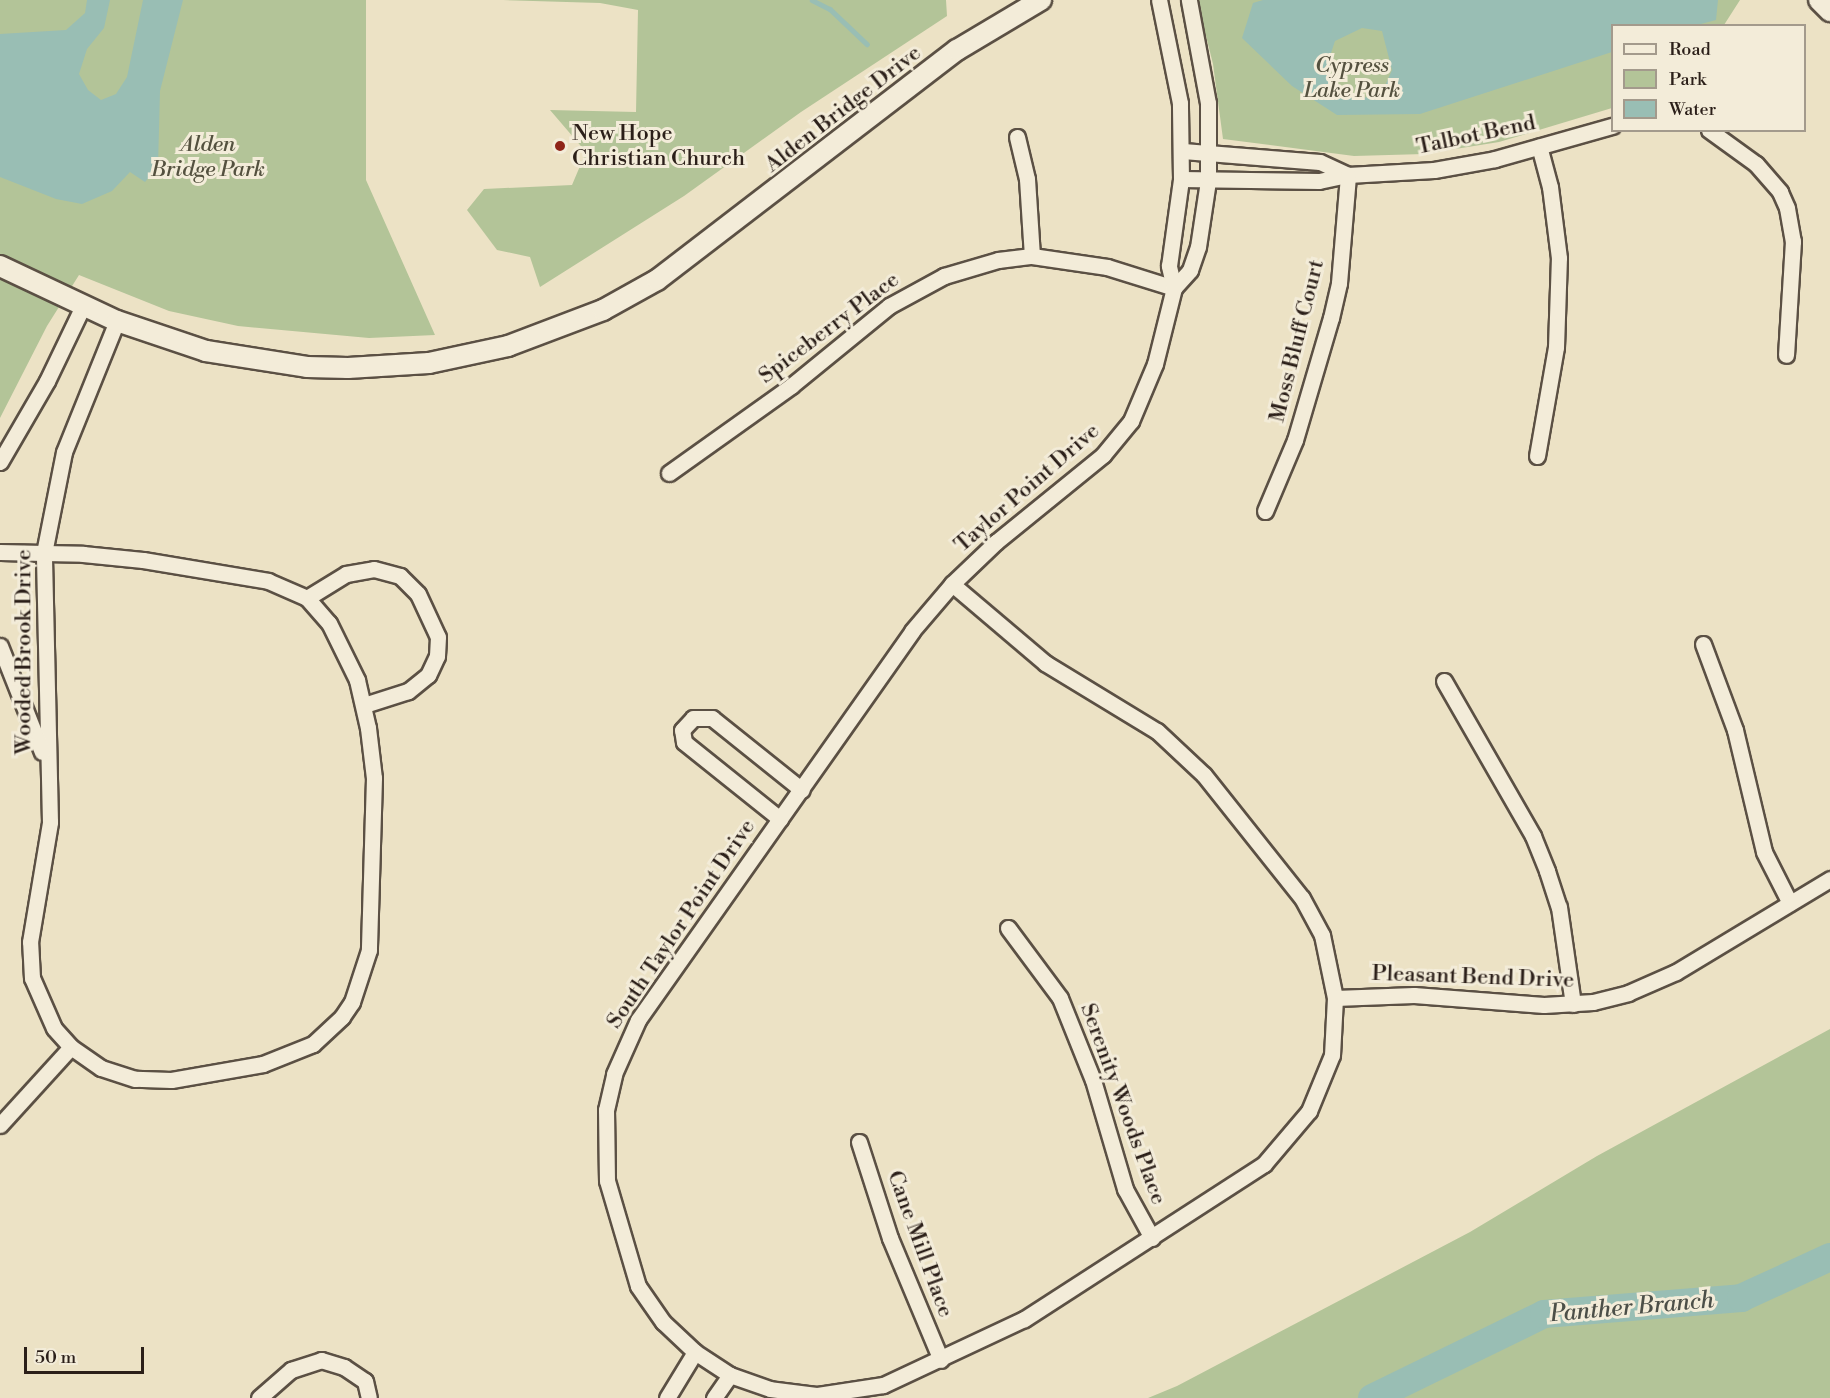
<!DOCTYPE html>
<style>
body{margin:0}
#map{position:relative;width:1830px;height:1398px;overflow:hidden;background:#ece2c5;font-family:"Libre Bodoni",serif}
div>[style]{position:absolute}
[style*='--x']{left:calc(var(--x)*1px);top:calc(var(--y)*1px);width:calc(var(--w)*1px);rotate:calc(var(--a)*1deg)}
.green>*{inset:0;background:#b3c498}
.water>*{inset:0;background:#99beb4}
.stream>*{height:4.5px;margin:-2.25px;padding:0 2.25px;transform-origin:2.25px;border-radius:2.25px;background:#99beb4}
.river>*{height:28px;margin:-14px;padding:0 14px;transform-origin:14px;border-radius:14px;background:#99beb4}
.roads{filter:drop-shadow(2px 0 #5b5044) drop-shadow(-2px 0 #5b5044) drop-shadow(0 2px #5b5044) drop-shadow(0 -2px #5b5044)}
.minor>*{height:15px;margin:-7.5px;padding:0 7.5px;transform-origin:7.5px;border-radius:7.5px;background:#f3ecd9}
.tertiary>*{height:20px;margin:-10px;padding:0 10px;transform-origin:10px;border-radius:10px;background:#f3ecd9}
.dots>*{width:16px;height:16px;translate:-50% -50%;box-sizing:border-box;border:3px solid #f3ecd9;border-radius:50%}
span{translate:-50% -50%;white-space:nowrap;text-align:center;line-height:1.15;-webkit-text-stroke:6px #f3ecd9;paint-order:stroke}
.park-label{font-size:22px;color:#54513f;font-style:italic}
.street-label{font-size:22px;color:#2b1f19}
.poi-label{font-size:22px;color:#2b1f19}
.left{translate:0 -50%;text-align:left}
.water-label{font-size:24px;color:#4c4f48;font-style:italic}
.legend{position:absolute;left:1611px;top:24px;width:195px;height:108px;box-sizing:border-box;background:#f3ecd9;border:2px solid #a39a8c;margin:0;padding:8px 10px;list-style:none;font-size:18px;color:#2b1f19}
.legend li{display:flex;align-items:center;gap:12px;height:30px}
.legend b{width:30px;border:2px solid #a39a8c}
.scale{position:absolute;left:24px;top:1347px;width:120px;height:27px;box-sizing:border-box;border:3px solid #2b1f19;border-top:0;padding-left:8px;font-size:18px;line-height:21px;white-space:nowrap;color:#2b1f19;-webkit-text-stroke:4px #f3ecd9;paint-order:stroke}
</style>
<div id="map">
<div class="green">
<i style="clip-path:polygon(0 0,366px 0,366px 180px,435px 335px,369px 338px,238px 326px,169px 311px,79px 275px,47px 326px,0 418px)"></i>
<i style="clip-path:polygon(503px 0,946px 0,947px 16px,801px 112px,684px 196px,540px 287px,530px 257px,497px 250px,467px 210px,484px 189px,572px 185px,586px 152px,550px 110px,636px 112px,638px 10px,600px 3px)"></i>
<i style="clip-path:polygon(1197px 0,1740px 0,1724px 25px,1612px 26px,1612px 108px,1499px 142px,1424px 154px,1354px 156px,1223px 139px,1213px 64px)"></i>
<i style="clip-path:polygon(1830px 1029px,1830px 1398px,1148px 1398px,1177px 1386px,1470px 1232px,1597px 1156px)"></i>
</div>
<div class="water">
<i style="clip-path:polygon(87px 0,110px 0,104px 28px,87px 49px,79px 74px,88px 90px,101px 100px,116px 94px,127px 77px,143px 0,183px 0,160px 91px,158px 167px,145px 182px,130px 172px,112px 191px,82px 204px,56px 199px,0 177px,0 34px,66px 30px,85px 13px)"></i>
<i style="clip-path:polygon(evenodd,1263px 0,1718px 0,1716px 20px,1697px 25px,1612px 26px,1612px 52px,1420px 114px,1337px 115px,1292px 86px,1242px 38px,1253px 3px,1263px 0,1362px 28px,1382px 31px,1392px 70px,1380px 97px,1344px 98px,1326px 68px,1335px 41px,1362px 28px)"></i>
</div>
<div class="stream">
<i style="--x:812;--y:0;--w:20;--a:27"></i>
<i style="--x:830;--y:9;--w:51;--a:43.4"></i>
</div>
<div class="river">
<i style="--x:1372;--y:1398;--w:191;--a:-26"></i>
<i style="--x:1544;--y:1314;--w:198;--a:-4.6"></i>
<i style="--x:1741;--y:1298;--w:98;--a:-24.7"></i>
</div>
<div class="roads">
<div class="minor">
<i style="--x:1709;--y:130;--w:58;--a:35.9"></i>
<i style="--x:1756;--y:164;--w:37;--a:49"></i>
<i style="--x:1780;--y:192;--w:17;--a:66"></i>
<i style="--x:1787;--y:208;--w:34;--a:80"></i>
<i style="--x:1793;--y:241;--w:114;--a:93.5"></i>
<i style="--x:1017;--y:137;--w:43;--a:76.6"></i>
<i style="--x:1027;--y:179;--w:77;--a:86.3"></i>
<i style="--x:1183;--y:151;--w:137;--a:4.6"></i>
<i style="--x:1320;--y:162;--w:31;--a:25"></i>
<i style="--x:1181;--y:179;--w:138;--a:0.8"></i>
<i style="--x:1319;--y:181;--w:30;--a:-12"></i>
<i style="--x:1348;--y:175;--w:86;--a:-3.3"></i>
<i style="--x:1434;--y:170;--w:62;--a:-10.2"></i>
<i style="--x:1495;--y:159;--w:122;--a:-15.8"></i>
<i style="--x:1174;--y:288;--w:24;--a:-48"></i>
<i style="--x:1190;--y:270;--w:24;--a:-71"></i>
<i style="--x:1198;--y:247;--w:67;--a:-81.4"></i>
<i style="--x:1208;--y:181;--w:78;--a:-90"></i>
<i style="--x:1208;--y:103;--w:105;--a:-100.5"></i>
<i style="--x:1537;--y:456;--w:111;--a:-80.1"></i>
<i style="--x:1556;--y:347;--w:89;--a:-88.1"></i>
<i style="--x:1559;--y:258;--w:72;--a:-97.2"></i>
<i style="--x:1550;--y:187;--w:42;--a:-105"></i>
<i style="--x:0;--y:462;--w:94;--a:-59.9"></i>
<i style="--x:47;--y:381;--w:83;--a:-64.4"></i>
<i style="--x:669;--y:473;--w:150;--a:-35.5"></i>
<i style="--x:791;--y:386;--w:127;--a:-39.2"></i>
<i style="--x:889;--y:306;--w:63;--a:-28.6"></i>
<i style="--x:944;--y:276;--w:56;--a:-16.5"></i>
<i style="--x:998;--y:260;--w:34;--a:-7"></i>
<i style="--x:1032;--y:256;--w:76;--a:8.3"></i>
<i style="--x:1107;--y:267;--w:70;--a:17.4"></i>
<i style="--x:1265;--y:511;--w:77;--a:-67.1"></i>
<i style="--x:1295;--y:440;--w:127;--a:-73.6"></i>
<i style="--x:1331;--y:318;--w:36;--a:-77"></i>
<i style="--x:1339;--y:283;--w:108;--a:-85.2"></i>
<i style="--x:0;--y:552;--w:44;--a:1.3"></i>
<i style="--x:44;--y:553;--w:39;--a:1"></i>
<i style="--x:83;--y:554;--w:60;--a:5.7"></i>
<i style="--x:143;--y:560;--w:127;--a:9.5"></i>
<i style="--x:268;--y:581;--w:43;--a:23.6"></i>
<i style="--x:307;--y:598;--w:33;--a:49"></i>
<i style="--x:329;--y:623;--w:64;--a:63.8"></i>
<i style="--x:357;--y:680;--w:49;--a:77.1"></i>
<i style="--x:368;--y:728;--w:50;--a:83.2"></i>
<i style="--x:374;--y:778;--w:172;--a:91.7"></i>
<i style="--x:369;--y:950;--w:55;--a:108.1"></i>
<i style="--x:352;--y:1002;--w:18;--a:124"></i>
<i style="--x:342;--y:1017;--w:40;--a:137"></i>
<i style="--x:313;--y:1044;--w:54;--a:158.2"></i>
<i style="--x:263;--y:1064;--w:93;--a:170.1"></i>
<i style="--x:171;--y:1080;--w:36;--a:-178"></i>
<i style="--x:135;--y:1079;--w:36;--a:-162"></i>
<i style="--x:101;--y:1068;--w:37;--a:-145"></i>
<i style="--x:71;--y:1047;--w:25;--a:-132"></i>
<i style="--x:54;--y:1028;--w:55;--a:-113.7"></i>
<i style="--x:32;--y:978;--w:36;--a:-93"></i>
<i style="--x:30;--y:942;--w:122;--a:-80.5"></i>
<i style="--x:50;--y:822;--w:269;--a:-91.3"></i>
<i style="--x:44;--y:553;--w:103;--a:-78.8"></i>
<i style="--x:64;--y:452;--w:141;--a:-68"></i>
<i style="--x:952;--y:584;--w:122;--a:40.3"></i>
<i style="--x:1045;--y:663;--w:131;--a:31.3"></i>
<i style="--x:1157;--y:731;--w:64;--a:43.1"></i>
<i style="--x:1204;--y:775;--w:157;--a:51.5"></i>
<i style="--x:1302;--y:898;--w:42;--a:61.6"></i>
<i style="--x:1322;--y:935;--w:64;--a:78.3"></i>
<i style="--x:1335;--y:998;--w:57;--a:93"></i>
<i style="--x:1332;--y:1055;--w:61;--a:112.3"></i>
<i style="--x:1309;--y:1111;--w:70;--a:130.3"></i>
<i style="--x:1264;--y:1164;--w:286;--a:147.1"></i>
<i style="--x:1024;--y:1319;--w:156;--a:154.9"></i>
<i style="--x:883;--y:1385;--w:68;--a:171.5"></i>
<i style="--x:816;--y:1395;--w:46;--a:-172.6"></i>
<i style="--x:770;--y:1389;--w:42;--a:-160.7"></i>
<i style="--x:730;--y:1375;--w:42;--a:-146.7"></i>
<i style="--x:695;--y:1352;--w:44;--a:-136.8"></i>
<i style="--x:663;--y:1322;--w:44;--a:-124.8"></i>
<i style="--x:638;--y:1286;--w:109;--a:-106.4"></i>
<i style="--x:607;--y:1181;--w:71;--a:-90.8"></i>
<i style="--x:606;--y:1110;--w:37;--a:-77"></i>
<i style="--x:614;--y:1074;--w:59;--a:-66"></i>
<i style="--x:638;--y:1020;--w:476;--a:-54.8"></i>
<i style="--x:912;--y:631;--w:62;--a:-49.6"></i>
<i style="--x:952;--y:584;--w:61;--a:-43.7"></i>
<i style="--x:996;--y:542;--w:138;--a:-39.1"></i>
<i style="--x:1103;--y:455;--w:44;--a:-50.5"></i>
<i style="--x:1131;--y:421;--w:62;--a:-67.2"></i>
<i style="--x:1155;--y:364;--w:78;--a:-76"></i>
<i style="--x:1174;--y:288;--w:23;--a:-103"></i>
<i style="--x:1169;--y:266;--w:88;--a:-82.1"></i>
<i style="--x:1181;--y:179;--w:76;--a:-90.8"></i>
<i style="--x:1180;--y:103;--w:105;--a:-101.5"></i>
<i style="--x:307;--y:598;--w:46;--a:-31.6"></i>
<i style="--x:346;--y:574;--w:28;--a:-10"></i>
<i style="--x:374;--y:569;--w:27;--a:15"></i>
<i style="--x:400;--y:576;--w:25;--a:45"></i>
<i style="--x:418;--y:594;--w:47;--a:65.1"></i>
<i style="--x:438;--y:637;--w:19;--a:93"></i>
<i style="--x:437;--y:656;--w:21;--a:115"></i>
<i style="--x:428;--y:675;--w:26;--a:141"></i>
<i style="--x:408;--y:691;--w:46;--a:162.3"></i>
<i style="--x:1703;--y:644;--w:92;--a:69.6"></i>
<i style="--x:1735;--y:730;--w:125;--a:76.6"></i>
<i style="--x:1764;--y:852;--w:57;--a:63"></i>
<i style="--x:0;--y:646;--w:114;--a:68.4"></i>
<i style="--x:1444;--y:681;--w:179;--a:60.1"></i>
<i style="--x:1533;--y:836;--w:38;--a:68"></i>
<i style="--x:1547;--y:871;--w:38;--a:72"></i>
<i style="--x:1559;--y:907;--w:98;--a:81.8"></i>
<i style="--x:780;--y:819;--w:123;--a:-141.3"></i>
<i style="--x:684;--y:742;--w:12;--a:-99"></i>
<i style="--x:682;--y:730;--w:16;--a:-47"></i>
<i style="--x:693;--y:718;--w:19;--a:0"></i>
<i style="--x:712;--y:718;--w:115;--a:38.7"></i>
<i style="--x:1008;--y:928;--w:87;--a:53.4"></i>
<i style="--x:1060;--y:998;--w:88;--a:68.1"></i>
<i style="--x:1093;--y:1080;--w:114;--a:73.6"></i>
<i style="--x:1125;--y:1189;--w:56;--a:61.1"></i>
<i style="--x:1335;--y:998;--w:79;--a:-2.2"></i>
<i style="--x:1414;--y:995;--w:130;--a:4.4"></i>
<i style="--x:1544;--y:1005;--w:49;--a:-3.5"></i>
<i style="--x:1593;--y:1002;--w:36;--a:-14"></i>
<i style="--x:1628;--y:993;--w:52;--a:-23.6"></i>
<i style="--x:1676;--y:972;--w:180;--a:-31.1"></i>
<i style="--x:0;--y:1125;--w:105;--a:-47.7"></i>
<i style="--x:859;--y:1142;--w:101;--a:72.1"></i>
<i style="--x:890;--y:1238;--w:132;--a:67.3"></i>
<i style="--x:259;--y:1398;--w:43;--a:-41.2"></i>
<i style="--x:291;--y:1370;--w:32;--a:-18"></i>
<i style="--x:321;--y:1360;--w:24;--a:17"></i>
<i style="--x:344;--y:1367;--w:25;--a:34"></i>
<i style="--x:365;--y:1381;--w:17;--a:77"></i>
<i style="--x:667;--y:1398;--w:54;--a:-58.7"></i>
<i style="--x:714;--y:1398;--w:28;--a:-55"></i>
</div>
<div class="tertiary">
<i style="--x:1819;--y:0;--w:16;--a:45"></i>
<i style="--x:0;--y:266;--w:129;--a:25.2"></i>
<i style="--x:117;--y:321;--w:94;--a:18.6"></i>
<i style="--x:206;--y:351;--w:102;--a:9"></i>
<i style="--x:307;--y:367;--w:41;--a:1.4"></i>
<i style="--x:348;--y:368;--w:81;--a:-3.5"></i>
<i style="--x:429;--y:363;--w:81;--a:-12.1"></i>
<i style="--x:508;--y:346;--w:102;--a:-20.8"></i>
<i style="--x:603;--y:310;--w:62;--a:-29.1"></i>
<i style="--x:657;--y:280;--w:378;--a:-37.5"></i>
<i style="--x:957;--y:50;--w:98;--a:-30.8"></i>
</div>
</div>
<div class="dots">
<i style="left:560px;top:146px;background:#8f2418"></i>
</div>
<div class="park-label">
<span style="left:1352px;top:78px">Cypress<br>Lake Park</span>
<span style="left:208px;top:157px">Alden<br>Bridge Park</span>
</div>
<div class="street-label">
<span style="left:843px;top:109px;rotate:-38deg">Alden Bridge Drive</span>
<span style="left:1476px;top:135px;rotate:-12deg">Talbot Bend</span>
<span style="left:829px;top:328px;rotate:-37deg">Spiceberry Place</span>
<span style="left:1297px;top:341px;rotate:-76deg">Moss Bluff Court</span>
<span style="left:1027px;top:488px;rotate:-41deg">Taylor Point Drive</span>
<span style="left:24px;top:652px;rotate:-90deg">Wooded Brook Drive</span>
<span style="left:681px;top:924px;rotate:-56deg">South Taylor Point Drive</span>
<span style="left:1473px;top:977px;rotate:2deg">Pleasant Bend Drive</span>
<span style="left:1123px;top:1104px;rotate:70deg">Serenity Woods Place</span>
<span style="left:920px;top:1244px;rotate:70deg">Cane Mill Place</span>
</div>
<div class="poi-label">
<span class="left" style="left:572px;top:146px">New Hope<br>Christian Church</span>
</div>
<div class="water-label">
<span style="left:1632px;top:1308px;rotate:-5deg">Panther Branch</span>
</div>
<ul class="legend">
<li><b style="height:8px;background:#f3ecd9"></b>Road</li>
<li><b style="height:16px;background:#b3c498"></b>Park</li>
<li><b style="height:16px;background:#99beb4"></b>Water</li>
</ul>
<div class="scale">50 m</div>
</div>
